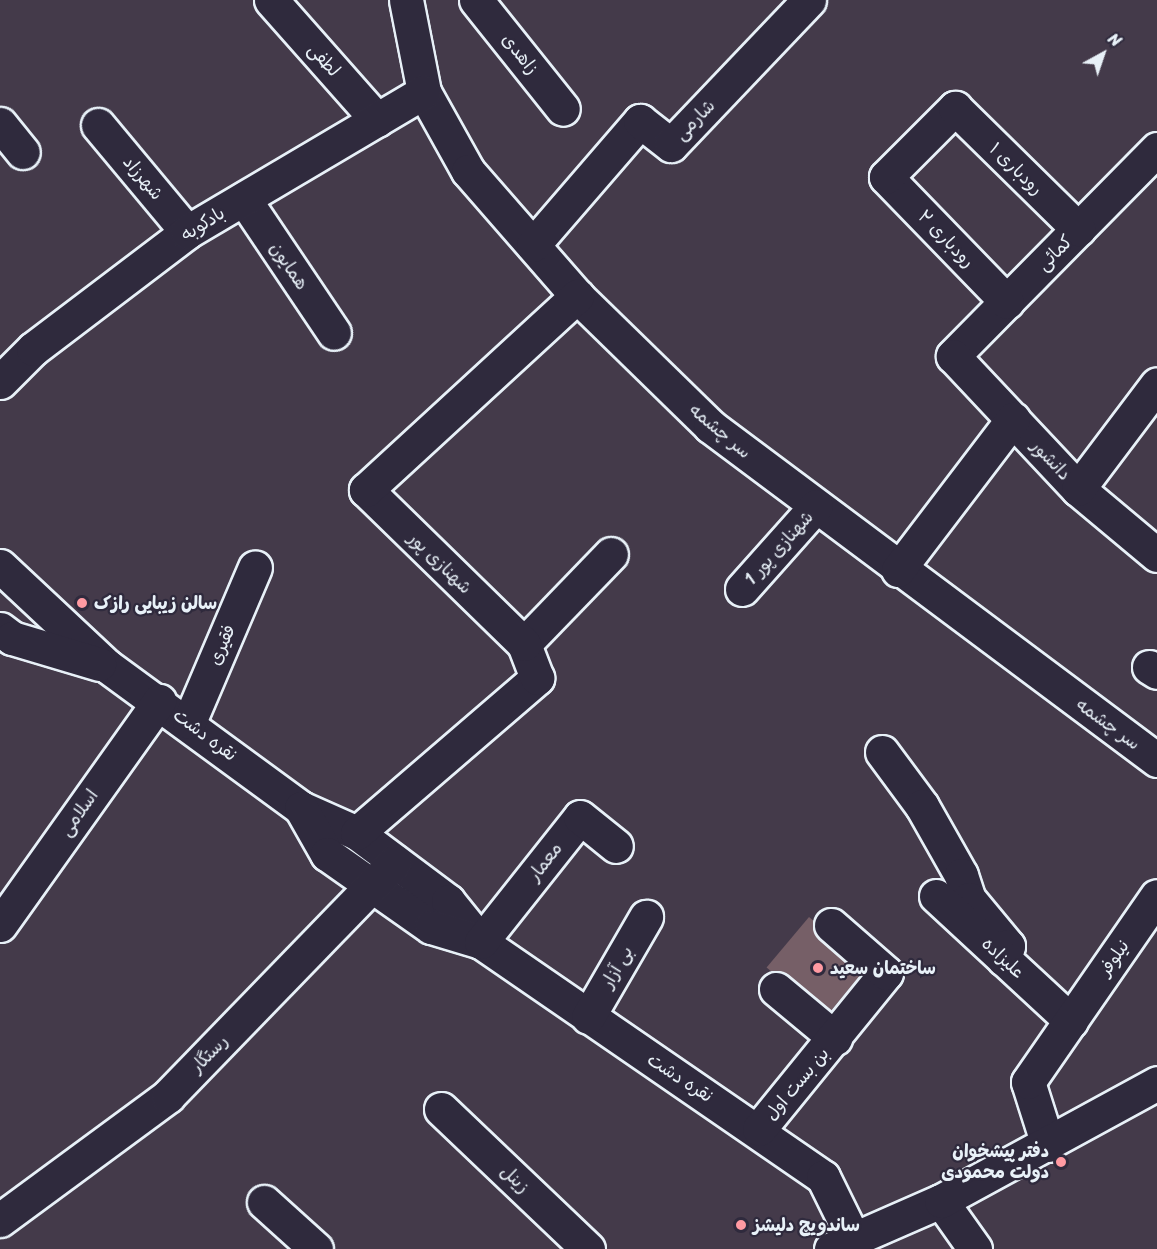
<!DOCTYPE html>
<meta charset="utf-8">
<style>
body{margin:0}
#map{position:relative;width:1157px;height:1249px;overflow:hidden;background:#443a4a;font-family:Sriracha,"Playpen Sans Arabic",sans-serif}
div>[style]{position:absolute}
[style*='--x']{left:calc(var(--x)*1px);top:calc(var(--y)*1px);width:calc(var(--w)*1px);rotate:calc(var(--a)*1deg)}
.building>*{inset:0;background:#765f67;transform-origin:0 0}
.roads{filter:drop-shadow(2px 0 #e8f1f8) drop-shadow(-2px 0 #e8f1f8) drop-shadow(0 2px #e8f1f8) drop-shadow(0 -2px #e8f1f8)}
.minor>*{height:33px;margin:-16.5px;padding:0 16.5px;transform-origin:16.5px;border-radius:16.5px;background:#2f2a3d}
.major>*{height:33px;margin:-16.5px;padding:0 16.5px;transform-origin:16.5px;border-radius:16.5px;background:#2f2a3d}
.dots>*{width:16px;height:16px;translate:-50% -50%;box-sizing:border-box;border:3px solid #2f2a3d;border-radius:50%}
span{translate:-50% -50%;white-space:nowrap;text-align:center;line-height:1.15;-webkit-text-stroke:4.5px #2f2a3d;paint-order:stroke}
.street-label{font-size:18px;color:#e8f1f8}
.poi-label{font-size:18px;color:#e8f1f8;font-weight:700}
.left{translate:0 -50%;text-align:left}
.right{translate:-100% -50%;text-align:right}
.north{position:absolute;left:1073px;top:24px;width:60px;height:60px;-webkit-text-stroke:4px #2f2a3d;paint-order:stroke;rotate:40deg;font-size:16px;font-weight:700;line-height:24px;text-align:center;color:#e8f1f8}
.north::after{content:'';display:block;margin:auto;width:21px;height:27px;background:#e8f1f8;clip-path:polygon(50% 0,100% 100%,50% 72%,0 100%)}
</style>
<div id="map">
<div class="building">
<i style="left:809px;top:917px;width:77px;height:66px;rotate:40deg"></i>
</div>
<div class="roads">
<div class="minor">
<i style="--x:271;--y:0;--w:160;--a:48.5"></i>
<i style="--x:406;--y:0;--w:94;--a:78.9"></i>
<i style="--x:424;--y:92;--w:90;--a:60.9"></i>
<i style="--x:468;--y:171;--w:166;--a:48.9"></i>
<i style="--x:577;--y:296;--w:186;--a:44.3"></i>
<i style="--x:710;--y:426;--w:558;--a:36.77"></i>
<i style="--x:476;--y:0;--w:139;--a:51.4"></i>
<i style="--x:0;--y:124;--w:36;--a:51"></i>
<i style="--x:98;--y:125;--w:139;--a:50.2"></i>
<i style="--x:1157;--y:149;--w:291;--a:134.6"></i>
<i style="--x:953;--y:356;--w:183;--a:46.8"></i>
<i style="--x:1078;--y:489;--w:103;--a:39.9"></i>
<i style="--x:244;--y:199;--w:161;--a:56.1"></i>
<i style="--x:533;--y:245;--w:164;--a:-49.2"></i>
<i style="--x:640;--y:121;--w:39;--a:38"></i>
<i style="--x:671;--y:145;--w:200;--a:-46.4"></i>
<i style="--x:1007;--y:302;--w:174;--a:-134.1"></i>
<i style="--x:886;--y:177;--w:98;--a:-45"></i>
<i style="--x:955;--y:108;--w:173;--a:44.5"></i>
<i style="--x:0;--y:382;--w:47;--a:-45"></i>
<i style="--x:33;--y:349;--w:193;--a:-37.2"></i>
<i style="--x:187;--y:232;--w:275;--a:-30.6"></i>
<i style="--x:1078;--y:489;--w:131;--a:-53"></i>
<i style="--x:0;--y:566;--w:146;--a:43.1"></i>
<i style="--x:107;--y:666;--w:240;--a:36.2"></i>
<i style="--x:301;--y:808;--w:61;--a:24.1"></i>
<i style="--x:357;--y:833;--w:114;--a:36.8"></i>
<i style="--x:448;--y:901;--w:53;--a:51.2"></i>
<i style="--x:481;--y:942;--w:415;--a:34.5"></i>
<i style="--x:823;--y:1177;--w:68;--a:63.8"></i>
<i style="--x:898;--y:570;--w:190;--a:-52.7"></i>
<i style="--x:742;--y:589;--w:111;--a:-48.3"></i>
<i style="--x:0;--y:629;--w:15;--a:37"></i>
<i style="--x:12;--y:638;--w:91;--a:16.6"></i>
<i style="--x:524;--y:644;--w:125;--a:-46"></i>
<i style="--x:1149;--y:667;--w:9;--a:32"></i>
<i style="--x:189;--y:722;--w:168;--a:-66.9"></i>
<i style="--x:882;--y:752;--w:67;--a:53.5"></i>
<i style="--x:922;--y:806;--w:79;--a:60.5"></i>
<i style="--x:961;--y:875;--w:25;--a:72"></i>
<i style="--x:969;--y:899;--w:61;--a:50.3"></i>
<i style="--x:1008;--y:946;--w:14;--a:107"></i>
<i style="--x:301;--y:808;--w:53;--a:60.5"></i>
<i style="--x:327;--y:854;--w:127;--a:35.1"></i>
<i style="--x:431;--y:927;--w:52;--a:16.7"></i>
<i style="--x:357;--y:833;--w:238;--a:-40.7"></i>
<i style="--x:537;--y:678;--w:36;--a:-111"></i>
<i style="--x:524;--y:644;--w:221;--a:-135.7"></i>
<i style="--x:366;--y:490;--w:287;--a:-42.6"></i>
<i style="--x:936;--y:896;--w:184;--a:42.8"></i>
<i style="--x:0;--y:925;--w:275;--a:-54.6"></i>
<i style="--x:481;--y:942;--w:159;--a:-51.6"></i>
<i style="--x:580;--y:817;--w:46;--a:38.9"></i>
<i style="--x:776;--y:989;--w:77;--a:39.7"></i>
<i style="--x:588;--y:1017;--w:116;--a:-59.9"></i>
<i style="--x:441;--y:1109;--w:203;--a:43.6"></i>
<i style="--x:759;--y:1129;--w:201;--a:-50.9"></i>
<i style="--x:886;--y:973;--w:73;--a:-138.9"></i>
<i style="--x:1048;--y:1145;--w:66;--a:-107.6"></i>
<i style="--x:1028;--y:1082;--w:226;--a:-55.3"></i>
<i style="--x:941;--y:1201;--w:59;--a:54.7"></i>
<i style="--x:264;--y:1202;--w:70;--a:42.1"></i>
<i style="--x:0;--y:1220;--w:209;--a:-36.4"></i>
<i style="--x:168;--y:1096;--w:326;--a:-45.9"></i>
</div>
<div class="major">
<i style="--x:831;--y:1249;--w:120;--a:-23.6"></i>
<i style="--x:941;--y:1201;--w:246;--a:-28.6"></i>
</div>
</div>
<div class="dots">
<i style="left:82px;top:603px;background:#ff9aa2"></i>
<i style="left:818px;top:968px;background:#ff9aa2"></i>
<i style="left:1061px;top:1162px;background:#ff9aa2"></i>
<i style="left:741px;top:1225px;background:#ff9aa2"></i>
</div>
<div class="street-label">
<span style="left:520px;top:54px;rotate:51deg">زاهدی</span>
<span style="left:324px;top:60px;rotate:48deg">لطفی</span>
<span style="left:695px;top:120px;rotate:-46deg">شارمی</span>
<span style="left:1016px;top:169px;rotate:44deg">رودباری ۱</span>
<span style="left:143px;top:178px;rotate:50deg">شهرزاد</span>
<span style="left:203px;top:224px;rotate:-32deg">بادکوبه</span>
<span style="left:946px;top:239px;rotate:46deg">رودباری ۲</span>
<span style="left:1055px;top:253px;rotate:-45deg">کمائی</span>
<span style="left:289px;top:266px;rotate:56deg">همایون</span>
<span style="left:720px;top:431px;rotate:40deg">سر چشمه</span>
<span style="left:1051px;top:460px;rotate:47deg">دانشور</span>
<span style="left:779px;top:548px;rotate:-48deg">شهنازی پور 1</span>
<span style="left:440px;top:563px;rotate:44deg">شهنازی پور</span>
<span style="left:222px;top:645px;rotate:-67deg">فقیری</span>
<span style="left:1108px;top:724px;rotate:36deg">سر چشمه</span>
<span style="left:205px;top:735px;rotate:37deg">نقره دشت</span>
<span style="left:79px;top:813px;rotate:-55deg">اسلامی</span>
<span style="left:545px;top:862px;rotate:-52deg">معمار</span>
<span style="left:1003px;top:958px;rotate:43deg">علیزاده</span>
<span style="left:1114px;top:958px;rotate:-55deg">نیلوفر</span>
<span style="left:617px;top:967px;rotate:-60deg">بی آزار</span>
<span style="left:209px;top:1054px;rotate:-46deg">رستگار</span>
<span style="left:680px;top:1078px;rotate:33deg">نقره دشت</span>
<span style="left:797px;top:1084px;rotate:-50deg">بن بست اول</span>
<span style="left:515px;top:1179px;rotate:44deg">زینل</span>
</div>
<div class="poi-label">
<span class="left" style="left:94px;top:603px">سالن زیبایی رازک</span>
<span class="left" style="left:830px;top:968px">ساختمان سعید</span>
<span class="right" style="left:1049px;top:1162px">دفتر پیشخوان<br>دولت محمودی</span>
<span class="left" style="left:753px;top:1225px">ساندویچ دلیشز</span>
</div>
<div class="north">N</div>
</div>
